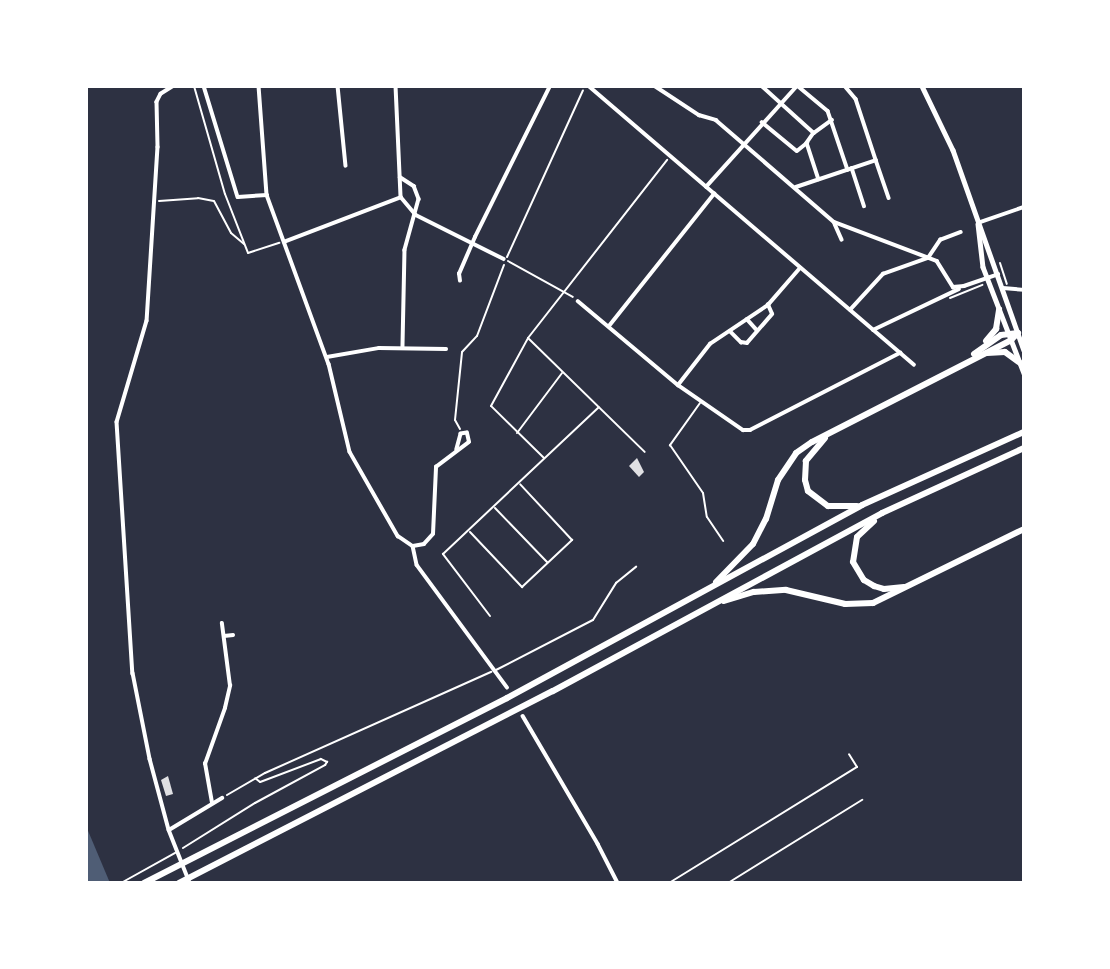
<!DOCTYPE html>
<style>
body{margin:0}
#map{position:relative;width:1110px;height:969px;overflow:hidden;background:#2d3142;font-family:Helvetica,sans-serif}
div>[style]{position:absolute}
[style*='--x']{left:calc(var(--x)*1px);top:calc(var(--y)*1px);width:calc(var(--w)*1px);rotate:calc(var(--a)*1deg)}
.water>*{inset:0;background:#4f5d75}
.building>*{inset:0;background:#e0e0e3}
.path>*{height:2px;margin:-1px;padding:0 1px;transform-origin:1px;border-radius:1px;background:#fff}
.service>*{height:2px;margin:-1px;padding:0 1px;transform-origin:1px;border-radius:1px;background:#fff}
.minor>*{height:3.5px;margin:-1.75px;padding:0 1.75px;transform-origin:1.75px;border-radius:1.75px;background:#fff}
.secondary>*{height:4.5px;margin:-2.25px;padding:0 2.25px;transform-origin:2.25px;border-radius:2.25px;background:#fff}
.motorway>*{height:6px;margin:-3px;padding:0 3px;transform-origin:3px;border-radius:3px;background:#fff}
span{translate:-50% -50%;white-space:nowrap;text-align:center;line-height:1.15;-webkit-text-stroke:7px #fff;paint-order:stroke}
.frame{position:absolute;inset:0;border:88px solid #fff;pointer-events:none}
</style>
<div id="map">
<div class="water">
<i style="clip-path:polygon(86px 826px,110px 883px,86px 883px)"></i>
</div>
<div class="building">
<i style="clip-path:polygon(637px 458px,644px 472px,639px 477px,629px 466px)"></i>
<i style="clip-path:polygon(168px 776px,173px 794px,166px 796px,161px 780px)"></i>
</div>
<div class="path">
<i style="--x:194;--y:86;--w:112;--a:74"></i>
<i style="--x:225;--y:194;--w:63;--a:68.7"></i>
<i style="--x:248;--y:253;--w:33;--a:-18"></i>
<i style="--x:159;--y:201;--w:39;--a:-4"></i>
<i style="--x:198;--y:198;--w:16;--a:11"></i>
<i style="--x:214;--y:201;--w:36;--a:62"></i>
<i style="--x:231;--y:233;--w:17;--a:40"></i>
<i style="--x:507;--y:257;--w:183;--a:-65.5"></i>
<i style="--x:508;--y:261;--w:74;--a:29"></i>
<i style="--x:1000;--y:263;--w:22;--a:72"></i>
<i style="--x:950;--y:298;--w:35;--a:-22"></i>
<i style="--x:528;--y:338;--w:163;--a:44.3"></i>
<i style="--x:460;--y:429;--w:10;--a:-119"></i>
<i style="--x:455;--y:420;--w:68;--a:-84.1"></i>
<i style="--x:462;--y:352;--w:22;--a:-47"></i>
<i style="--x:477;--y:336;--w:76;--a:-69.2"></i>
<i style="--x:517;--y:433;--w:75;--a:-53.1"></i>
<i style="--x:544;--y:458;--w:74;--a:-135.5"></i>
<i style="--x:491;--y:406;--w:77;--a:-61.4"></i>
<i style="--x:528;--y:338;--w:226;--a:-52"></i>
<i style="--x:495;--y:508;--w:75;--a:46.1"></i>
<i style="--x:470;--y:532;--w:76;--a:46.6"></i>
<i style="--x:522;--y:587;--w:69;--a:-43.2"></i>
<i style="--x:572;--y:540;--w:76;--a:-132.9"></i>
<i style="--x:490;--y:616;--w:78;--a:-127.2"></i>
<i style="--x:443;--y:554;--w:214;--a:-43.3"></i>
<i style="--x:227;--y:795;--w:44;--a:-30.1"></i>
<i style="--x:265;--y:773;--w:248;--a:-24.1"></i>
<i style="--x:183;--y:848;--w:85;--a:-32"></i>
<i style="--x:255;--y:803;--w:80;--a:-28.5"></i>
<i style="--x:325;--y:765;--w:4;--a:-56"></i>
<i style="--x:327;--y:762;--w:7;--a:-153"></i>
<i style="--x:321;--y:759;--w:65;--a:159.3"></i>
<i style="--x:260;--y:782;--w:6;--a:-141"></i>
<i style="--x:121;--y:883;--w:62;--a:-29.1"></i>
<i style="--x:669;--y:883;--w:221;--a:-31.7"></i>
<i style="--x:857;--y:767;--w:15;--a:-122"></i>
<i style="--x:728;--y:883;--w:158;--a:-31.8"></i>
</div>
<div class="service">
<i style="--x:700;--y:403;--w:52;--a:125.5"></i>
<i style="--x:670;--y:445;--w:58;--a:55.5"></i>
<i style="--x:703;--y:493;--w:24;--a:81"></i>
<i style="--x:707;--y:517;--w:29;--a:56"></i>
<i style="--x:496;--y:670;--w:109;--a:-27.3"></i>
<i style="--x:593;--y:620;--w:44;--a:-58.1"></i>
<i style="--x:616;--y:583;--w:26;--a:-39"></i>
</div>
<div class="minor">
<i style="--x:174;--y:86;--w:15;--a:148"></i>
<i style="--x:161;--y:94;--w:9;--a:117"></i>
<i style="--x:157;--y:102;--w:45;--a:88.7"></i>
<i style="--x:158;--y:147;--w:174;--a:93.6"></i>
<i style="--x:147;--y:321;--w:105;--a:106.5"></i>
<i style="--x:117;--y:422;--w:252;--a:86.4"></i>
<i style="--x:133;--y:673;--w:88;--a:78.8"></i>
<i style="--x:150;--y:759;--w:73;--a:75"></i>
<i style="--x:169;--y:830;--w:57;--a:68.4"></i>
<i style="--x:204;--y:86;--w:116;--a:73"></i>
<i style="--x:238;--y:197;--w:29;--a:-4"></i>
<i style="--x:259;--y:86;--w:109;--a:85.8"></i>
<i style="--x:267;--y:195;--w:180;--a:69.9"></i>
<i style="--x:329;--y:364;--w:90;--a:76.6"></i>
<i style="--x:350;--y:452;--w:97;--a:60.3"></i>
<i style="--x:398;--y:536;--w:18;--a:34"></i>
<i style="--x:338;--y:86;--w:80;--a:84.3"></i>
<i style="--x:396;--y:86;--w:111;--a:87.4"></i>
<i style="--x:401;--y:197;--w:23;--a:50"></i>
<i style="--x:416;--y:215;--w:98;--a:26.6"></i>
<i style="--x:589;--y:86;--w:428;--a:40.6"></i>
<i style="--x:655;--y:86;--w:53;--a:33.4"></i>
<i style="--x:699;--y:115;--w:18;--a:16"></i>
<i style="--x:716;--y:120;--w:156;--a:40.8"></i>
<i style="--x:834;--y:222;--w:110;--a:20.7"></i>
<i style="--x:937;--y:261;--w:31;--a:58"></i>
<i style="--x:953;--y:287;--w:11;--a:-5"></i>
<i style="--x:964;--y:286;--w:36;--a:-19"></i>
<i style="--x:762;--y:86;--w:70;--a:42.1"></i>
<i style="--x:814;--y:133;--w:22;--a:-36"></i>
<i style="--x:798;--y:86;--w:39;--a:40"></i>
<i style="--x:828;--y:111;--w:62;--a:71.3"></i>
<i style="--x:845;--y:86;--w:17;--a:50"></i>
<i style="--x:856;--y:99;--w:64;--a:71.8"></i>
<i style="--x:762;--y:122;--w:45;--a:39.6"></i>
<i style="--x:797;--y:151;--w:13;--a:-39"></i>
<i style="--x:814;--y:133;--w:12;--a:125"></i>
<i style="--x:807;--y:143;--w:38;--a:72"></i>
<i style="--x:852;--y:168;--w:40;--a:72"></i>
<i style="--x:400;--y:177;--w:17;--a:33"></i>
<i style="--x:414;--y:186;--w:14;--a:69"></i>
<i style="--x:419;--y:199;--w:53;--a:105.4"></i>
<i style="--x:405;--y:250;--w:98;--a:91.2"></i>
<i style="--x:706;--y:187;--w:136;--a:-48"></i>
<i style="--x:796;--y:187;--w:84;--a:-18.6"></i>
<i style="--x:876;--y:160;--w:40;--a:71.1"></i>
<i style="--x:978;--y:223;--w:49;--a:-19.2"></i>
<i style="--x:835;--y:224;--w:17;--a:66"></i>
<i style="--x:284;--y:242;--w:125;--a:-21"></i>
<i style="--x:460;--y:281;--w:7;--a:-98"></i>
<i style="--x:459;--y:274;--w:40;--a:-66.6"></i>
<i style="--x:475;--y:237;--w:169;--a:-63.6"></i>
<i style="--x:1003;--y:288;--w:21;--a:5"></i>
<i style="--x:578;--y:301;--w:131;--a:40"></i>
<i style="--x:678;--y:385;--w:79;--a:34.7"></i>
<i style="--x:743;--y:430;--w:7;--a:0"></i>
<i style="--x:750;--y:430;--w:169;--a:-27.2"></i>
<i style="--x:850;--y:310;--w:49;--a:-47.5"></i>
<i style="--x:883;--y:274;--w:48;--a:-19.6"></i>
<i style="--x:928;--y:258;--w:22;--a:-56"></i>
<i style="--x:940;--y:240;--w:22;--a:-21"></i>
<i style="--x:747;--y:319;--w:15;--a:48"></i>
<i style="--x:609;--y:326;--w:169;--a:-51.5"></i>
<i style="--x:873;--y:330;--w:95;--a:-25.5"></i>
<i style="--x:730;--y:331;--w:16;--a:45"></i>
<i style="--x:741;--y:342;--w:6;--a:9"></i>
<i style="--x:747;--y:343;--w:38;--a:-49"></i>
<i style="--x:772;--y:314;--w:10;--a:-114"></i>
<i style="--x:327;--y:357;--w:53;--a:-9.8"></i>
<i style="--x:379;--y:348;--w:67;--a:0.9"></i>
<i style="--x:678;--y:385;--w:52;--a:-52"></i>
<i style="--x:710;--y:344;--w:70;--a:-33.9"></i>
<i style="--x:768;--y:305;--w:49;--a:-49.1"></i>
<i style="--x:413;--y:546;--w:19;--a:78"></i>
<i style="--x:417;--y:565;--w:152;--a:53.6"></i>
<i style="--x:413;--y:546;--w:11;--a:-10"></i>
<i style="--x:424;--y:544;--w:13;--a:-48"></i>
<i style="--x:433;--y:534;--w:67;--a:-87.4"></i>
<i style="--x:436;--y:467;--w:41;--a:-37.1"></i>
<i style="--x:469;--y:442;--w:9;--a:-103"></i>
<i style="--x:467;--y:433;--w:6;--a:171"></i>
<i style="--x:461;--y:434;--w:16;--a:105"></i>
<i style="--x:224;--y:636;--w:9;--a:-6"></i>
<i style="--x:523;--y:716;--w:148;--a:59.6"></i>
<i style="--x:598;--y:844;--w:44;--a:62.9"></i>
<i style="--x:212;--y:803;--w:40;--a:-100"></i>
<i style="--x:205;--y:764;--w:59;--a:-70.3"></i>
<i style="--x:225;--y:708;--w:23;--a:-77"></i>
<i style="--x:230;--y:686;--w:63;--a:-97.4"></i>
<i style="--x:169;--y:830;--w:62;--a:-31.1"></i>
</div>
<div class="secondary">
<i style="--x:922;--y:86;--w:71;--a:64.2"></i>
<i style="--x:953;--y:150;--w:212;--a:70.5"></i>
<i style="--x:978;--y:224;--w:43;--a:83.4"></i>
<i style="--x:983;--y:267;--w:114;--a:68.9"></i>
</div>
<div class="motorway">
<i style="--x:986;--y:341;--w:16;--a:-50"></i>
<i style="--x:996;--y:329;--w:20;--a:-81"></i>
<i style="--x:987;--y:353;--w:18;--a:-3"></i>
<i style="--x:1005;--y:352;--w:19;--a:36"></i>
<i style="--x:974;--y:354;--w:33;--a:-35"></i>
<i style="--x:1001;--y:335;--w:17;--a:-7"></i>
<i style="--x:825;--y:438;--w:30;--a:130"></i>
<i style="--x:806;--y:461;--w:19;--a:93"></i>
<i style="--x:805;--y:480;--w:11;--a:75"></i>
<i style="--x:808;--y:491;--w:25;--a:37"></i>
<i style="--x:828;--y:506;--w:29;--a:0"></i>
<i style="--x:874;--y:521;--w:23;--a:137"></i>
<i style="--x:857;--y:537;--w:25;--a:99"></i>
<i style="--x:853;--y:562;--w:21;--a:59"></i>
<i style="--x:864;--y:580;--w:12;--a:31"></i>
<i style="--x:874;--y:586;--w:10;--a:17"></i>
<i style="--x:884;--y:589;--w:20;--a:-6"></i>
<i style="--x:716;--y:582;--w:53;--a:-45.8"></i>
<i style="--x:753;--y:544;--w:28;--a:-63"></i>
<i style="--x:766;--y:519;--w:41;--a:-72.9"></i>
<i style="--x:778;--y:480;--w:32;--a:-56"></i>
<i style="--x:796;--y:453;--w:19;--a:-35"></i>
<i style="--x:812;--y:442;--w:224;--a:-27.1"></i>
<i style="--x:1011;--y:340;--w:10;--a:-45"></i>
<i style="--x:724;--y:601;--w:31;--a:-17"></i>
<i style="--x:754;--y:592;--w:32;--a:-4"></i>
<i style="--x:786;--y:590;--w:61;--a:13.3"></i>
<i style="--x:845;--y:604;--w:28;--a:-2"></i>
<i style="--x:873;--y:603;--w:168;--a:-26.1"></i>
<i style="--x:144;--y:883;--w:407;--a:-27"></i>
<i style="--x:507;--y:698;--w:404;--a:-28.5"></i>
<i style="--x:862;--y:505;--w:178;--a:-24.3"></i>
<i style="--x:179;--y:883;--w:420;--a:-27.2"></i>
<i style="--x:553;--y:691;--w:374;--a:-28.4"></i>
<i style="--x:882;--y:513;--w:156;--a:-24.6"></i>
</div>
<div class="frame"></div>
</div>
